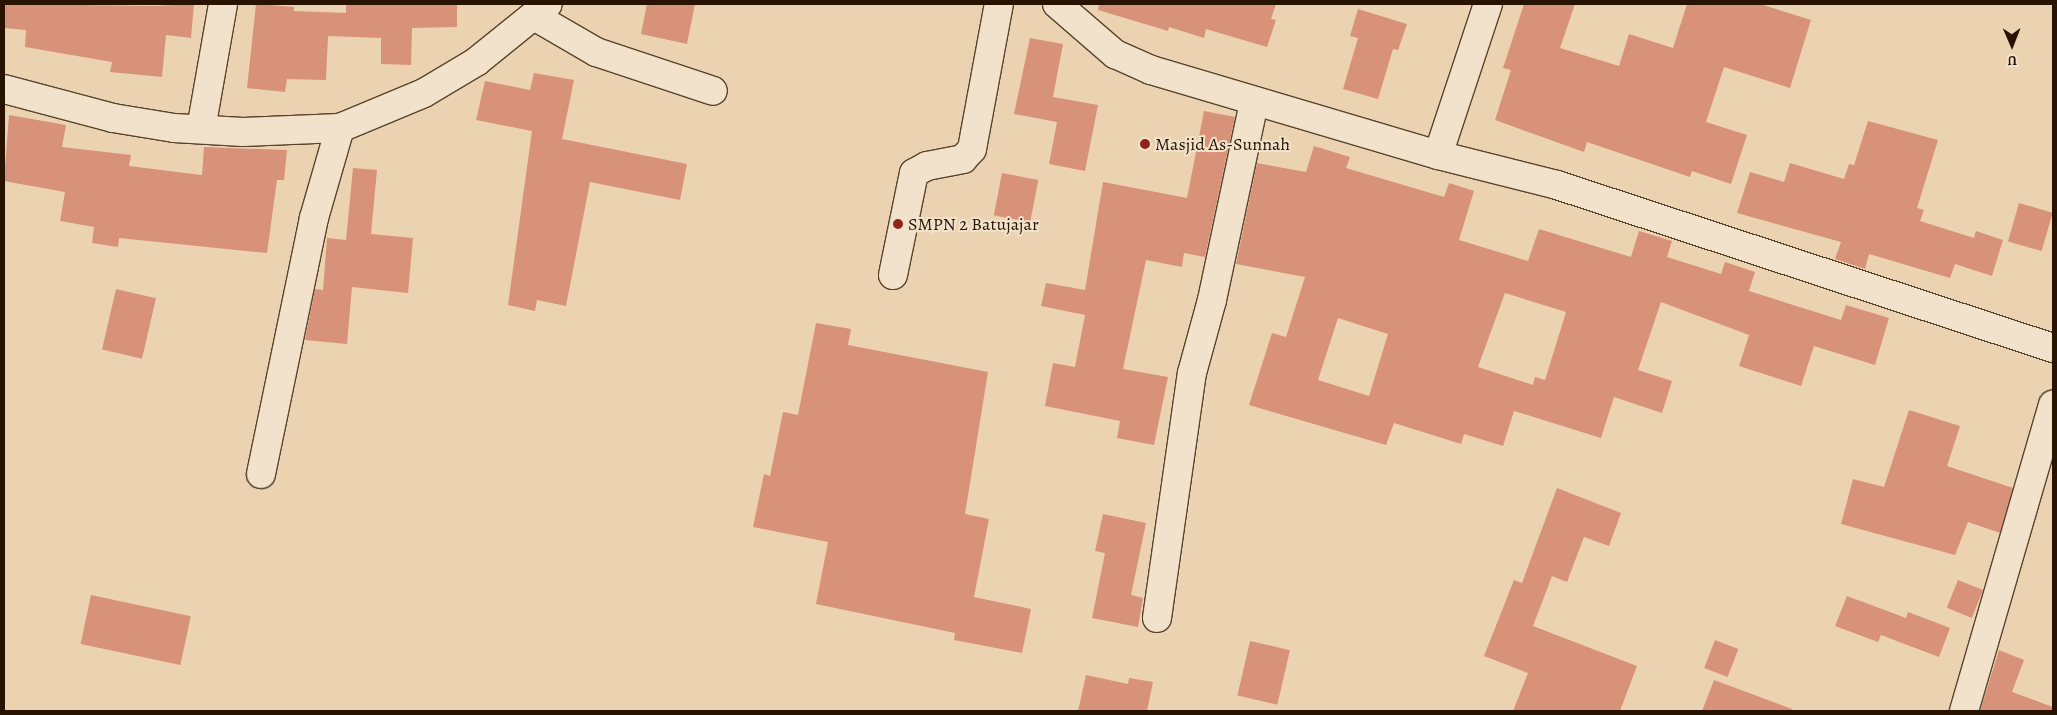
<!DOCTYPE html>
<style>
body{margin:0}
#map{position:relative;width:2057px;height:715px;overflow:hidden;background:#ebd3b1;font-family:Alegreya,serif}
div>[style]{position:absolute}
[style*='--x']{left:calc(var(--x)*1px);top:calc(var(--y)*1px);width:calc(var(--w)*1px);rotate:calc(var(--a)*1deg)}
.building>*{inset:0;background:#d8927a;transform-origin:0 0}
.roads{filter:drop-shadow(1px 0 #58432c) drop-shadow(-1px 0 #58432c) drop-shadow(0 1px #58432c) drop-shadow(0 -1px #58432c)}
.minor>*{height:28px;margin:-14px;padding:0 14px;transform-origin:14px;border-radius:14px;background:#f2e2cc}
.dots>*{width:14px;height:14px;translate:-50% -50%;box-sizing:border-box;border:2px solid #f2e2cc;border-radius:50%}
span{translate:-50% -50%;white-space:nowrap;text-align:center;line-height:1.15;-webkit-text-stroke:4px #f2e2cc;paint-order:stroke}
.poi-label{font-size:18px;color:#271300}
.left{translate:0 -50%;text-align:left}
.frame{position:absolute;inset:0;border:5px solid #271300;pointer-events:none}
.north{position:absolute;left:1987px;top:20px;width:50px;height:50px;-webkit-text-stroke:4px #f2e2cc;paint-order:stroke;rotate:179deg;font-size:14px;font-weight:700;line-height:20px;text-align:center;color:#271300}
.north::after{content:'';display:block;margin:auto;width:18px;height:22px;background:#271300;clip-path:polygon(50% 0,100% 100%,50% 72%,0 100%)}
</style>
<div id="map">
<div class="building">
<i style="clip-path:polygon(4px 4px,156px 6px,194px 4px,191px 38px,166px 35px,162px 77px,110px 72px,112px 62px,25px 47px,26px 30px,4px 28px)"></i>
<i style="clip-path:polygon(256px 4px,294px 7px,294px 11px,346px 13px,346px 4px,457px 4px,457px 27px,412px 28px,411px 65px,381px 64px,381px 38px,328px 36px,326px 80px,287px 79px,285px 92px,247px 88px)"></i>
<i style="clip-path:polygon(647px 4px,695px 4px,687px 44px,641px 34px)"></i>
<i style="clip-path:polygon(1099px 4px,1276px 4px,1271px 19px,1276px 20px,1267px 47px,1206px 29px,1204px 38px,1169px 27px,1168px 31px,1098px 10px)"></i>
<i style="clip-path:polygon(1524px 4px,1575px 4px,1560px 48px,1619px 66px,1629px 34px,1673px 48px,1687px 4px,1760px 4px,1811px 20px,1790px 88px,1724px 67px,1706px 122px,1747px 135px,1731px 184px,1692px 171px,1690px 177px,1587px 142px,1584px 152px,1495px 120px,1511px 70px,1503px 68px)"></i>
<i style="clip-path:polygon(1358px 9px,1407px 24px,1398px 50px,1393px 49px,1378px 99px,1343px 89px,1358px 38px,1350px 36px)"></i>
<i style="clip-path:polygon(1030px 38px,1063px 44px,1053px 97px,1098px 105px,1085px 171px,1049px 164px,1057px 122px,1014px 114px)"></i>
<i style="clip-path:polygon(534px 73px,574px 80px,562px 139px,687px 164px,680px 200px,590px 182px,566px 306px,537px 300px,535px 311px,508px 305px,532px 131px,476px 120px,485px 81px,530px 90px)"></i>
<i style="clip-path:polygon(1204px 111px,1235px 117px,1205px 257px,1184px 253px,1182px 267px,1146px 260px,1123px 369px,1168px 377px,1154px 445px,1117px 438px,1120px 421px,1045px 406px,1053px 363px,1075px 367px,1085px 315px,1041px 306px,1046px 283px,1085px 290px,1103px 182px,1187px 198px)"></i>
<i style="clip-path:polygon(9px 115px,66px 125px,62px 147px,131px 155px,129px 166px,202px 175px,204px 147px,287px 150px,284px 180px,277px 180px,267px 253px,119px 238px,118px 247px,92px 243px,94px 227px,60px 221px,65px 192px,4px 181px)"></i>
<i style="clip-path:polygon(1868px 121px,1938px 140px,1917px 208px,1924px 210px,1920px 221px,1974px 238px,1976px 231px,2003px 240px,1992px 276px,1955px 264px,1950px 278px,1869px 254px,1865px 269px,1835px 259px,1841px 242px,1737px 213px,1750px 172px,1784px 182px,1790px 163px,1844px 179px,1849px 164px,1854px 165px)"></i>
<i style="clip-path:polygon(evenodd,1314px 146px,1350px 157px,1346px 168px,1444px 197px,1449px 183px,1474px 191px,1459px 240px,1528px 261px,1539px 229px,1631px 257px,1639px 231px,1672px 241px,1667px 257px,1721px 274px,1725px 262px,1755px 272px,1749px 291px,1841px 320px,1846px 305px,1889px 318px,1875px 365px,1814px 346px,1801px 386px,1739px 366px,1749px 335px,1661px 302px,1638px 370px,1672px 381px,1662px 413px,1614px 397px,1601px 438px,1514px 411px,1503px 446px,1464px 434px,1461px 444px,1394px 423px,1386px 445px,1249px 405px,1272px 333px,1286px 337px,1305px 277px,1236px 264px,1257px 163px,1306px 172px,1314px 146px,1505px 293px,1566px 312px,1545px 380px,1535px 377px,1533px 385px,1478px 367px,1505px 293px,1314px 146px,1338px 318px,1388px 334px,1369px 396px,1318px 380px,1338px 318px)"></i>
<i style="clip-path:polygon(353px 168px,377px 170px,371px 234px,413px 238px,408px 293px,352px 287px,347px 344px,305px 340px,315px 289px,323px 290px,327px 238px,346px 240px)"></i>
<i style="left:1002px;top:173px;width:37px;height:43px;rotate:11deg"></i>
<i style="left:2019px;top:203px;width:35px;height:40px;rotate:16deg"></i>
<i style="left:116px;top:289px;width:41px;height:62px;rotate:13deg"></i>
<i style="clip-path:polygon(816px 323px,851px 329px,848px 345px,988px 372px,965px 514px,989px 519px,974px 597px,1031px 609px,1022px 653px,954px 640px,955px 633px,816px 604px,828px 542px,753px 527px,764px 474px,770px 476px,783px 412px,798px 415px)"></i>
<i style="clip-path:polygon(1909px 410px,1960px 426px,1947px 466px,2013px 488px,2000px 533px,1968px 522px,1955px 555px,1841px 524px,1853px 479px,1884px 487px)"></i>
<i style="clip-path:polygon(1557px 488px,1621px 513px,1609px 546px,1584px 537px,1567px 582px,1552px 576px,1533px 626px,1637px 666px,1620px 711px,1513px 711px,1528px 673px,1484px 656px,1514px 580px,1522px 583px)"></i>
<i style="clip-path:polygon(1103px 514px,1146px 523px,1131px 595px,1143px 598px,1138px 627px,1092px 618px,1105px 553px,1095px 551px)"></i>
<i style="left:1958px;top:580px;width:27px;height:30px;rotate:22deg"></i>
<i style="left:91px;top:595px;width:102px;height:50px;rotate:12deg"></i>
<i style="clip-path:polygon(1847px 596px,1906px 618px,1908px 612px,1950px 628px,1939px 657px,1881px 635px,1878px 642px,1835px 626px)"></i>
<i style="left:1715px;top:640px;width:25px;height:30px;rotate:21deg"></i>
<i style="left:1250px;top:641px;width:41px;height:56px;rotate:13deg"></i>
<i style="clip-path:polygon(1999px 650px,2024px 660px,2012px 692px,2053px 707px,2053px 711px,1980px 711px)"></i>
<i style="clip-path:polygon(1086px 675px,1128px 684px,1129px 678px,1153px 682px,1147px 711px,1078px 711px)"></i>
<i style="clip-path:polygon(1714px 680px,1792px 709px,1791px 711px,1702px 711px)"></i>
</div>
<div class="roads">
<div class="minor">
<i style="--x:1057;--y:4;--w:77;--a:40.8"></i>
<i style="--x:1115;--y:54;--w:39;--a:24"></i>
<i style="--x:1151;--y:70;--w:299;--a:16.5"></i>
<i style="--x:1438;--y:155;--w:123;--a:14.1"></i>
<i style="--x:1557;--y:185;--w:522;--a:18.19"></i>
<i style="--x:534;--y:16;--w:72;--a:30.1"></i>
<i style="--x:596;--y:52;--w:123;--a:18.4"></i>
<i style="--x:4;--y:89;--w:113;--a:14.9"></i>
<i style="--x:113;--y:118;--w:62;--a:9.3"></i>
<i style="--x:174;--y:128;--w:69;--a:3.3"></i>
<i style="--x:243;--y:132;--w:97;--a:-2.4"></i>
<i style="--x:340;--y:128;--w:91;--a:-22.6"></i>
<i style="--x:424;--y:93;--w:61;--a:-30.8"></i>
<i style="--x:476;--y:62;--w:92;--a:-38.9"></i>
<i style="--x:201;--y:129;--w:127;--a:-80"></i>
<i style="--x:1438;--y:155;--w:159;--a:-71.7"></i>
<i style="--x:893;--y:275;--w:104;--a:-78.4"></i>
<i style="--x:914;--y:173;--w:15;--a:-28"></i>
<i style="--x:927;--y:166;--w:37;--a:-11"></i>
<i style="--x:963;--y:159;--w:13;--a:-48"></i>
<i style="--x:972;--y:149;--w:147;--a:-79.5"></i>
<i style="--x:261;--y:474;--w:261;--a:-78.3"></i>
<i style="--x:314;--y:218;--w:94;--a:-73.9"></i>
<i style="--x:1157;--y:618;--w:247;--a:-81.9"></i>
<i style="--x:1192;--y:373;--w:76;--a:-74.7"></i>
<i style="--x:1212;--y:300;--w:202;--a:-78"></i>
<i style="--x:1964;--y:711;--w:319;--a:-73.8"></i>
</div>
</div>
<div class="dots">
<i style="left:1145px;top:144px;background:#8f2418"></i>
<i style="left:898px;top:224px;background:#8f2418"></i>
</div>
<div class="poi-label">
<span class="left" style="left:1155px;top:144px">Masjid As-Sunnah</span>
<span class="left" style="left:908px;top:224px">SMPN 2 Batujajar</span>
</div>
<div class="frame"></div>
<div class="north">U</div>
</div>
